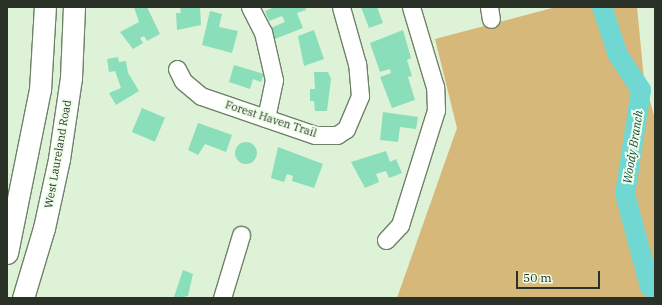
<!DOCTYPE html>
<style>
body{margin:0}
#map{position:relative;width:662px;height:305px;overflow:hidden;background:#def2d8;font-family:"IBM Plex Serif",serif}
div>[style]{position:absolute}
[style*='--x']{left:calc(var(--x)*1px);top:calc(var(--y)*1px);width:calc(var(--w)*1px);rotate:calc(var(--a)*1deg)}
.green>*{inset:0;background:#d6b87b}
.river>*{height:20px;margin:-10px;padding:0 10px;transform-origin:10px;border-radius:10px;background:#70d7d3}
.building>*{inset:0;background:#8bdeba;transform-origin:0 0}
.round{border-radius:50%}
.roads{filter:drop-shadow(1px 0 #6f8169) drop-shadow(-1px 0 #6f8169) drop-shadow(0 1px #6f8169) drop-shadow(0 -1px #6f8169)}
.minor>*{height:17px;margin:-8.5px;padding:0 8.5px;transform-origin:8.5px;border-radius:8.5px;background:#fff}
.major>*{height:21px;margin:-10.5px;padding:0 10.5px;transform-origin:10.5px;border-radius:10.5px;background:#fff}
span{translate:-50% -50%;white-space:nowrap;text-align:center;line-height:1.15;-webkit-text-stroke:4px #eefee9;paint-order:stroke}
.street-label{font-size:11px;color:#2a3228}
.water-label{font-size:12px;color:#194947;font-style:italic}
.frame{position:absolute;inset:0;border:8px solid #2a3228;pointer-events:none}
.scale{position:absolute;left:516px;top:271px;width:84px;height:18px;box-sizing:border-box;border:2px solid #2a3228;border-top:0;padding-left:5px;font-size:12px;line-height:14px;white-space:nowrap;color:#2a3228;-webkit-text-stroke:3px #eefee9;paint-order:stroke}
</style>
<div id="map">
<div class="green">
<i style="clip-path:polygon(556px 7px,637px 7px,644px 79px,655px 119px,655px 298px,397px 298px,457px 128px,435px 39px)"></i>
</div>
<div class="river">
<i style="--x:602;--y:7;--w:51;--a:71.6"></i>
<i style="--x:618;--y:55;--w:42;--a:56.7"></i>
<i style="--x:641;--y:90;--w:105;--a:98.7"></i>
<i style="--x:625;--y:194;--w:96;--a:75"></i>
<i style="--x:650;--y:287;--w:6;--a:31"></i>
</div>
<div class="building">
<i style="clip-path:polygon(134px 7px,147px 7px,160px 34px,147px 41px,144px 36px,140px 38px,143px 43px,133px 49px,120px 32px,139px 22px)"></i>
<i style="clip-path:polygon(180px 7px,200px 7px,201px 25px,177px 30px,176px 13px,181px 13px)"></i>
<i style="clip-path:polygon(275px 7px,305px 7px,306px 10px,297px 13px,303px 28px,275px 39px,271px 36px,268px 29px,285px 22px,282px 16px,269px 21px,265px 11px)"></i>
<i style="clip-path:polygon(361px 7px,377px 7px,383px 23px,369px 28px)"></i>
<i style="clip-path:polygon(210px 11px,222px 14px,219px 27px,238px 31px,232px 53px,202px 45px)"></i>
<i style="clip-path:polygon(314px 30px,324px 59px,304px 66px,298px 36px)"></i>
<i style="clip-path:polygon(403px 30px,411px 58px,407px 60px,412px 76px,408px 77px,415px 100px,392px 108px,380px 77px,391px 73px,390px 69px,380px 72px,370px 43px)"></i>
<i style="clip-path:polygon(118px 57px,119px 62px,126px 61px,128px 73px,139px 91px,116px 105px,109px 93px,121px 88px,115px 71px,109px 72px,107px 59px)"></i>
<i style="clip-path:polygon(234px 65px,264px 74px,261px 82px,253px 79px,250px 89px,229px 82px)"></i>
<i style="clip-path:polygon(314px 72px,328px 72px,331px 79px,327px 111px,315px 111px,314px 101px,310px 101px,310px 89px,315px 89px)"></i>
<i style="left:142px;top:108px;width:25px;height:26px;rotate:23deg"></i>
<i style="clip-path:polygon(383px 112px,418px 117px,416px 129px,400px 127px,398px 142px,380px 140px)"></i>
<i style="clip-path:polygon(198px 123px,232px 135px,226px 152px,205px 144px,198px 155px,188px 150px)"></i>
<i class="round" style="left:235px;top:142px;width:22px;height:22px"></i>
<i style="clip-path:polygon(278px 147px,323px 164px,314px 188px,292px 181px,293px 176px,287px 174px,284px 182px,271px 178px)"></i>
<i style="clip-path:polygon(386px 151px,390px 162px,396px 159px,402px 173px,389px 178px,386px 171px,376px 174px,379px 182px,365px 188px,351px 162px)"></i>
<i style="clip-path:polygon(183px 270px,193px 274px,188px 296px,178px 298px,174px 297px)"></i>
</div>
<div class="roads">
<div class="minor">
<i style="--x:250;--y:7;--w:28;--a:63"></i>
<i style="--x:263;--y:32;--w:49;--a:77.1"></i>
<i style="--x:274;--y:80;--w:39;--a:102"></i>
<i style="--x:489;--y:7;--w:12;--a:81"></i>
<i style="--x:177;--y:69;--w:13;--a:63"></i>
<i style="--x:183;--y:81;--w:23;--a:40"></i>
<i style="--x:201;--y:96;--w:120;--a:18.9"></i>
<i style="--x:315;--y:135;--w:22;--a:0"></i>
<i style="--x:337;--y:135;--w:11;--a:-34"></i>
<i style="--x:346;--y:129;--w:36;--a:-67"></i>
<i style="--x:360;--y:96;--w:32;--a:-95"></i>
<i style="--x:357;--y:64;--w:59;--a:-105.7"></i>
<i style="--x:386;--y:240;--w:21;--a:-47"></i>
<i style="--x:400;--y:225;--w:121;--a:-72.6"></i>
<i style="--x:436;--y:110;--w:23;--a:-92"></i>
<i style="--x:435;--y:87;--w:84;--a:-106.7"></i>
<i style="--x:222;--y:298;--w:66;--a:-73.2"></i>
</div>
<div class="major">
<i style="--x:7;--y:253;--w:166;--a:-78.6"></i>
<i style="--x:40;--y:90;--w:83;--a:-86.6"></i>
<i style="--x:23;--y:298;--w:73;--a:-73.3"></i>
<i style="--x:44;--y:228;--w:71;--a:-77.7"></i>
<i style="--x:59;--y:159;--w:82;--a:-81.6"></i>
<i style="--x:71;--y:78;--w:71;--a:-87.6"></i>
</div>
</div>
<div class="street-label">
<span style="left:271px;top:119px;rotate:18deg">Forest Haven Trail</span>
<span style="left:58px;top:154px;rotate:-80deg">West Laureland Road</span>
</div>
<div class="water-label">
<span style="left:633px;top:147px;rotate:-81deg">Woody Branch</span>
</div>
<div class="frame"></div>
<div class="scale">50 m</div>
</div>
